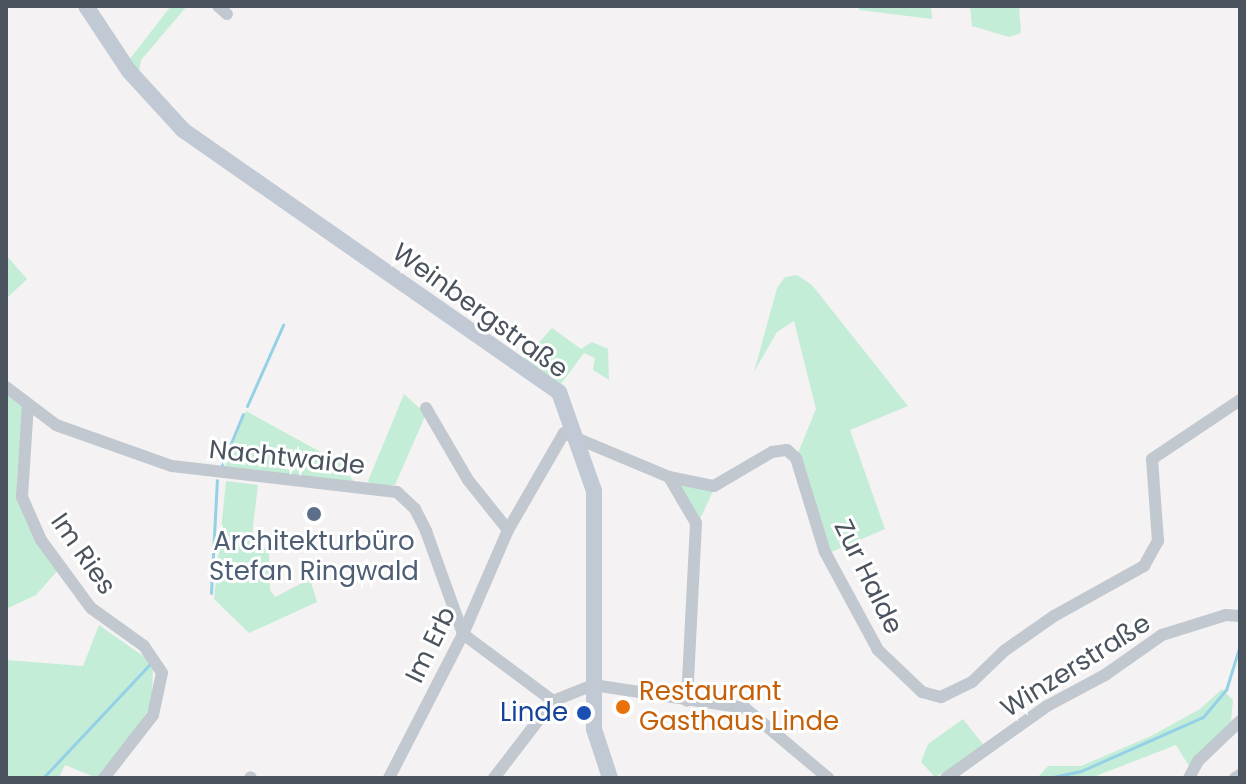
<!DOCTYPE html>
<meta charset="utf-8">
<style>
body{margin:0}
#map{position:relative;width:1246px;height:784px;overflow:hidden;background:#f4f2f2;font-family:Poppins,sans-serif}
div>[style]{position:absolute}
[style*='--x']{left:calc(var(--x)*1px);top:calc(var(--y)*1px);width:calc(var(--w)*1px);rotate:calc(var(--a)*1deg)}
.green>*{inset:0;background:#c4edd7}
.stream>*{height:3px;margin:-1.5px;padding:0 1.5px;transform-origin:1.5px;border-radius:1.5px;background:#94d1e7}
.street>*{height:12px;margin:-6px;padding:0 6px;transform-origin:6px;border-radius:6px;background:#c1c8cf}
.secondary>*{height:16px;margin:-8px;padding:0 8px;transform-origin:8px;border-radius:8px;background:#c1c9d4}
.dots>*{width:22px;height:22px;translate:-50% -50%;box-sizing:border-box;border:4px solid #fff;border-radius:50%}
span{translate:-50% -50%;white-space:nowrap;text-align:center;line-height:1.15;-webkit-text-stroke:6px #fff;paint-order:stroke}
.street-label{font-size:26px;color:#4b545e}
.service-label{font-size:26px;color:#4e5e75}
.food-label{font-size:26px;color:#c56008}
.left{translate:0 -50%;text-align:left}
.transit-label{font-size:26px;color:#164399}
.right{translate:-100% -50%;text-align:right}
.frame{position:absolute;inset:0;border:8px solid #4b545e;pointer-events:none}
</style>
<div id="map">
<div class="green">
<i style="clip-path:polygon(171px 6px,187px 6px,141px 60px,139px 72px,129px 60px)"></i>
<i style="clip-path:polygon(859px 6px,931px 6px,932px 19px,859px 10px)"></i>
<i style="clip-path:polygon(970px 6px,1019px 6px,1021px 33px,1009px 37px,972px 26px)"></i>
<i style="clip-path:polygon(6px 255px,27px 279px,6px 299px)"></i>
<i style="clip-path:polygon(797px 275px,812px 285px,908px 406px,850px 430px,885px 529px,829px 553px,798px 453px,816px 409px,794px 321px,777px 332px,754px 372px,777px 288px,785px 277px)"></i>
<i style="clip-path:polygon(552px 328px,581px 349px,592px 342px,608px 349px,609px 380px,593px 370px,595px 358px,584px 353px,560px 385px,522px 361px)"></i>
<i style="clip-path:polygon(404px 394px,426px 414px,395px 485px,372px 485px,368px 481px)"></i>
<i style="clip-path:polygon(6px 395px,23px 406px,17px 479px,21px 501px,58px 570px,36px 595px,6px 609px)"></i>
<i style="clip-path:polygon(246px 411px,348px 467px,346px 471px,356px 484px,224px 469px)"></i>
<i style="clip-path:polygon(226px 481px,258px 485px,251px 543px,269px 550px,270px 590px,275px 597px,310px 579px,317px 602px,249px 633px,214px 599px)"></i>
<i style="clip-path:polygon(681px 485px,714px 489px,699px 521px,681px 489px)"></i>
<i style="clip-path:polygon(99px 625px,153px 663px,152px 703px,139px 725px,97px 778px,65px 765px,59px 778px,6px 778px,6px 660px,83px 666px)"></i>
<i style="clip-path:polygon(1222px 689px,1233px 700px,1231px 722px,1189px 766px,1176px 745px,1096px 776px,1037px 778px,1048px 766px,1081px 766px,1151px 736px,1200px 709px)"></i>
<i style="clip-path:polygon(963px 719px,986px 748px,935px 777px,921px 762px,928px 744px)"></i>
</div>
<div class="stream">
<i style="--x:247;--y:406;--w:89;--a:-66"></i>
<i style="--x:222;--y:465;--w:55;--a:-67.6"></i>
<i style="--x:211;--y:593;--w:113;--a:-87"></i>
<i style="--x:43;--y:778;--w:158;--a:-46.8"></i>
<i style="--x:1048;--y:778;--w:34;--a:-12"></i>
<i style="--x:1081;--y:771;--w:133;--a:-23.9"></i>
<i style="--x:1203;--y:717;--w:35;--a:-50"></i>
<i style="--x:1226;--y:690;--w:47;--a:-72.7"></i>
</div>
<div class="street">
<i style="--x:218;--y:6;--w:12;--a:42"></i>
<i style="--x:6;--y:387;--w:63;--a:37.2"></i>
<i style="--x:56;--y:425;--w:123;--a:19.5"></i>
<i style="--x:172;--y:466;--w:226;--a:6.6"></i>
<i style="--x:397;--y:492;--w:25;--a:43"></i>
<i style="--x:415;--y:509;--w:25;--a:63"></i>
<i style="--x:426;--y:531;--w:109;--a:70.2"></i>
<i style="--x:463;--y:634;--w:112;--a:36.7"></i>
<i style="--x:28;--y:404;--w:93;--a:93.7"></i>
<i style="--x:22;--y:497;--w:47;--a:66.2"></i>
<i style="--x:41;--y:540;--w:84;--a:53.7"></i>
<i style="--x:91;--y:608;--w:65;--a:35.6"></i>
<i style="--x:144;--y:646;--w:32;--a:56"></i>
<i style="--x:162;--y:673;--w:43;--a:102.1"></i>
<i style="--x:153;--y:715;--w:80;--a:127.9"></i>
<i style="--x:426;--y:408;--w:83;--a:59.7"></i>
<i style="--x:468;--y:480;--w:64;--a:51.3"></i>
<i style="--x:669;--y:477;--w:53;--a:59.6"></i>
<i style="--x:696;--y:523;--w:178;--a:92.9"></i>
<i style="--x:250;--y:778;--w:1;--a:-45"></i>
<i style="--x:389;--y:778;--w:162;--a:-62.8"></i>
<i style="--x:463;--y:634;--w:113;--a:-66.6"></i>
<i style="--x:508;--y:530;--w:112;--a:-60"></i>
<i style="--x:564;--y:433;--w:114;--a:22.7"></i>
<i style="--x:669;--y:477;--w:46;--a:11.3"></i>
<i style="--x:714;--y:486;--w:67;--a:-30.4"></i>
<i style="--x:772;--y:452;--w:15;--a:-8"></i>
<i style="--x:787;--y:450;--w:12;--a:42"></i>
<i style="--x:796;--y:458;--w:98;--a:72.9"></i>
<i style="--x:825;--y:552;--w:111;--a:61.6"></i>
<i style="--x:878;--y:650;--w:61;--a:43.7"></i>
<i style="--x:922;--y:692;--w:20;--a:15"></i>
<i style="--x:941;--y:697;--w:34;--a:-26"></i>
<i style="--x:972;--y:682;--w:45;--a:-44.1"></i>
<i style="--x:1004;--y:651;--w:61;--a:-35"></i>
<i style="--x:1054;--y:616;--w:103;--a:-29.1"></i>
<i style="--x:1144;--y:566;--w:29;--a:-61"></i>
<i style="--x:1158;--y:541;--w:82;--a:-94.2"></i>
<i style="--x:1152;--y:459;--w:106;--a:-33.8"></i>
<i style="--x:494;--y:778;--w:97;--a:-52.5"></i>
<i style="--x:553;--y:701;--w:43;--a:-21.8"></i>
<i style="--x:593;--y:685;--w:154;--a:8.6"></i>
<i style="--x:745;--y:708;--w:109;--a:40.1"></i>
<i style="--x:946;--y:778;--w:124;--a:-35.5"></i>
<i style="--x:1047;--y:706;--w:66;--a:-28.1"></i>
<i style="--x:1105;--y:675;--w:70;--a:-35.1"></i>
<i style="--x:1162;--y:635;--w:67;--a:-17.4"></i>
<i style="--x:1226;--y:615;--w:14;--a:4"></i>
<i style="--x:1189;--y:778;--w:19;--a:-62"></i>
<i style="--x:1198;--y:761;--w:58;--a:-43.6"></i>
<i style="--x:1235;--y:778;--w:6;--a:-31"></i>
</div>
<div class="secondary">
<i style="--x:86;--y:6;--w:78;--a:56.5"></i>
<i style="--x:129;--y:71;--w:80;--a:47.5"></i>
<i style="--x:183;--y:130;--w:458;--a:34.9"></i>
<i style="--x:559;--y:392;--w:105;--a:70.5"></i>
<i style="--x:594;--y:491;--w:238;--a:90"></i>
<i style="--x:594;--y:729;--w:52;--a:71.9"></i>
</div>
<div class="dots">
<i style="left:314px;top:514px;background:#5c6f8a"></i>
<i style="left:623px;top:707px;background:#e8710a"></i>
<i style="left:584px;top:713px;background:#1a4fb4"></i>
</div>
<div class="street-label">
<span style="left:480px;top:311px;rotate:36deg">Weinbergstraße</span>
<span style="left:287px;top:458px;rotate:6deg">Nachtwaide</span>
<span style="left:83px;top:554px;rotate:55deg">Im Ries</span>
<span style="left:868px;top:577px;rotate:64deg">Zur Halde</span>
<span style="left:431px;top:645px;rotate:-64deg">Im Erb</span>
<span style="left:1076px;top:666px;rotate:-32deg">Winzerstraße</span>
</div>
<div class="service-label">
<span style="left:314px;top:557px">Architekturbüro<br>Stefan Ringwald</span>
</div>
<div class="food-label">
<span class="left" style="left:639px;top:707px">Restaurant<br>Gasthaus Linde</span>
</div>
<div class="transit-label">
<span class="right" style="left:568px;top:713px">Linde</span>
</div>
<div class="frame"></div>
</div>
